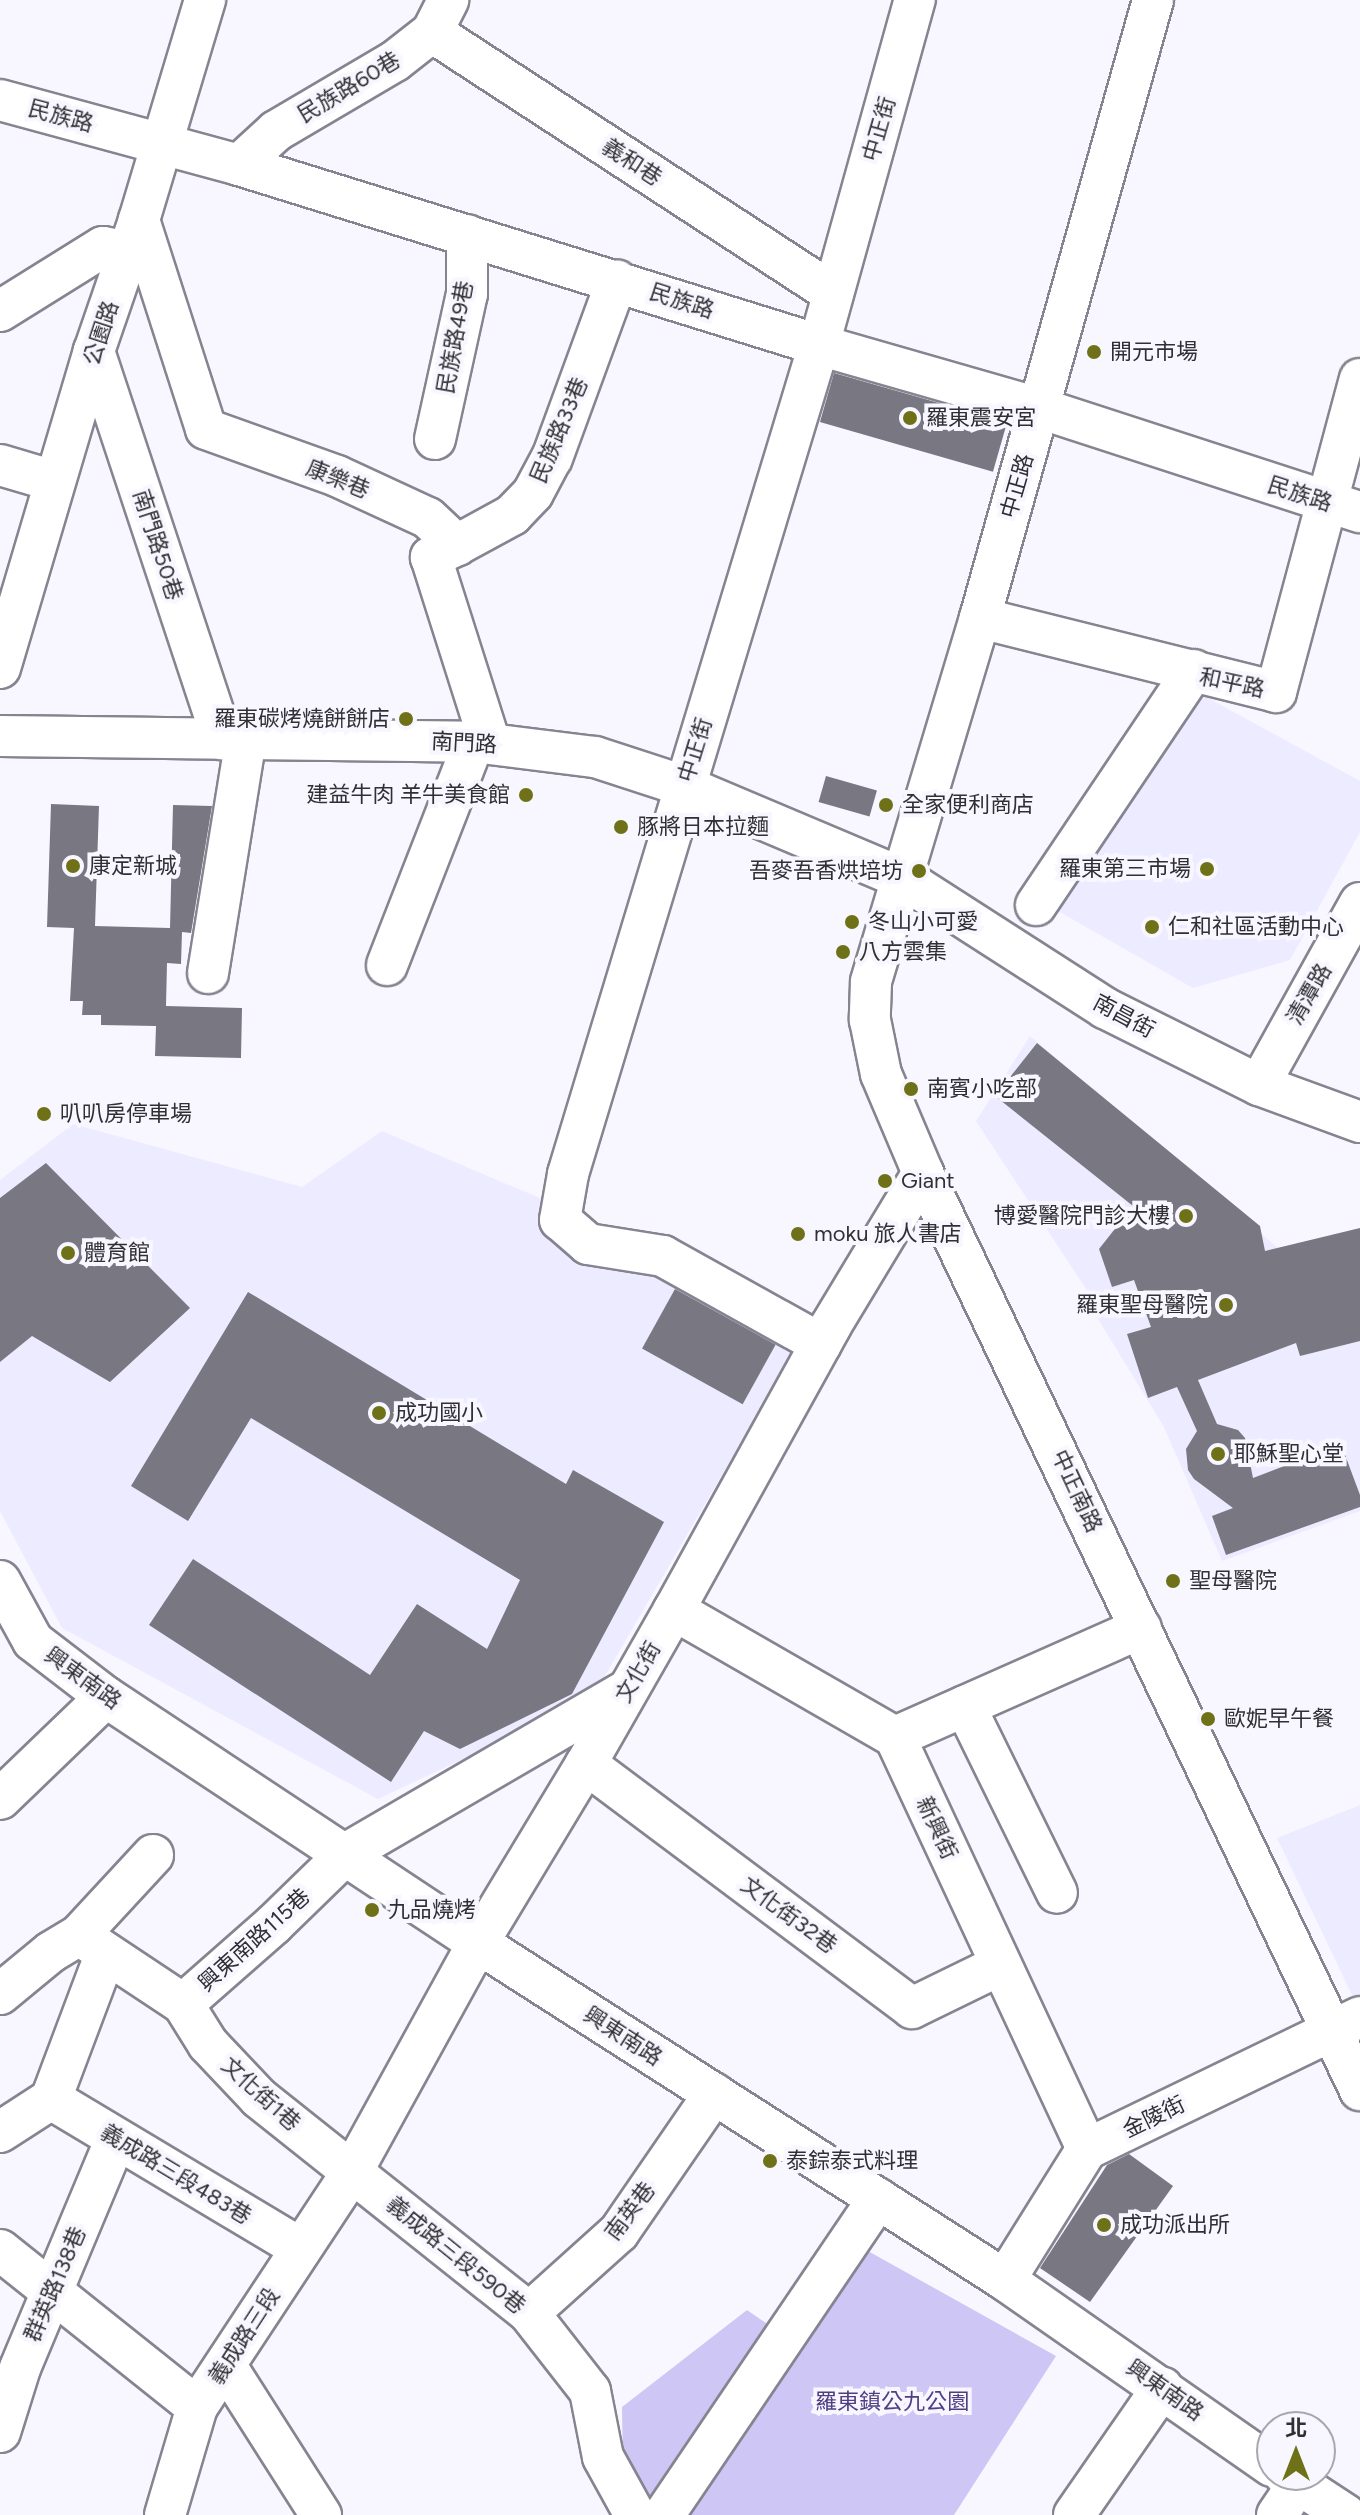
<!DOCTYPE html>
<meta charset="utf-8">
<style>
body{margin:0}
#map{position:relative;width:1360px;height:2515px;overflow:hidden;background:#f8f7ff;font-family:Figtree,"Noto Sans TC",sans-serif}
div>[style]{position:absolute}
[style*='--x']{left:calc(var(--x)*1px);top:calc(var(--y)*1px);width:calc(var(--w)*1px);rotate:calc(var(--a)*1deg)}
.built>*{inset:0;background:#edebff}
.green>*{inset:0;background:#cec7f6}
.building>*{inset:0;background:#797782;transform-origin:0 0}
.roads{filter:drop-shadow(2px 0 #868490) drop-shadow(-2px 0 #868490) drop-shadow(0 2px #868490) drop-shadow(0 -2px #868490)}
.minor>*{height:40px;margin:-20px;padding:0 20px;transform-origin:20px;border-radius:20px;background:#fff}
.dots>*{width:22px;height:22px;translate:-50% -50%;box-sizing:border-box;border:4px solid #f8f7ff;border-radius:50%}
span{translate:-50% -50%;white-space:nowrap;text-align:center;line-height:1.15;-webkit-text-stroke:8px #f8f7ff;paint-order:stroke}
.street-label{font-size:22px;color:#302f34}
.poi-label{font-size:22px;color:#302f34}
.left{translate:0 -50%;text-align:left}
.right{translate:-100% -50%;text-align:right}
.park-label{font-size:22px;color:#4f3e84}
.north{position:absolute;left:1256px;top:2411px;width:80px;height:80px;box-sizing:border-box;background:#f8f7ff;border:2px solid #a8a7ae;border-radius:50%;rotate:0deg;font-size:22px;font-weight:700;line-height:32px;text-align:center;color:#302f34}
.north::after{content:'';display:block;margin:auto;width:28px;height:36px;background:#6e7117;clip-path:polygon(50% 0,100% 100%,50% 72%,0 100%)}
</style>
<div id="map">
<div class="built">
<i style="clip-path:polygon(1186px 686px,1360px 781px,1360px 832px,1290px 960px,1193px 988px,1051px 907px)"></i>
<i style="clip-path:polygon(1030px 1036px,1278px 1248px,1360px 1230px,1360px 1511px,1222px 1561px,1164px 1427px,1098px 1319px,1088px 1292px,976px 1121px)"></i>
<i style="clip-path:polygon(73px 1124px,302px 1187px,382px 1131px,815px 1315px,592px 1698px,378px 1799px,62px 1628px,0 1511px,0 1180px)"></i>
<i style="clip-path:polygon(1360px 1805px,1360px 1996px,1352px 1995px,1277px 1838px)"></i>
</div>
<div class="green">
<i style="clip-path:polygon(859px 2246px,1056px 2356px,954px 2515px,662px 2515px,623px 2473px,622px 2407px,747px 2310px,795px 2343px)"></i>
</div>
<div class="building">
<i style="left:834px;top:373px;width:180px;height:51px;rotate:16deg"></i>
<i style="left:826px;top:776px;width:53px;height:27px;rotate:16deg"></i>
<i style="clip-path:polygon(51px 804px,99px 806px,95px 926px,170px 928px,173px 805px,212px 806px,191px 933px,182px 932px,181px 964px,167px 963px,166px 1006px,242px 1008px,241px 1058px,155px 1056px,156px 1026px,101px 1025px,101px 1015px,82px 1015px,83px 1001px,70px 1001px,74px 928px,47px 927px)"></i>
<i style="clip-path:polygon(1037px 1043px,1260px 1226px,1265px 1251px,1360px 1228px,1360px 1341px,1300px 1356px,1296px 1343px,1198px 1380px,1217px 1424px,1238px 1430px,1245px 1438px,1253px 1478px,1341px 1444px,1360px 1495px,1360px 1507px,1226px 1555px,1212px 1516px,1233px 1508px,1194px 1479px,1188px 1470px,1186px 1449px,1197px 1431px,1177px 1387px,1148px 1398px,1127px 1334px,1151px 1327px,1134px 1280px,1112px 1287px,1099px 1249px,1133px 1206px,995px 1096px)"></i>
<i style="clip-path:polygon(46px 1163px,190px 1308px,110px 1382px,32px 1336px,0 1362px,0 1198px)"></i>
<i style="left:675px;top:1289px;width:115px;height:68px;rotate:29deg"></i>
<i style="clip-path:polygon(248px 1292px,566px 1484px,573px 1470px,664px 1522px,572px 1694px,460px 1749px,424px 1731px,391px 1782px,149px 1625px,193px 1559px,370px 1675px,417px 1604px,487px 1649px,520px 1580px,251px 1418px,188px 1521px,131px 1486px)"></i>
<i style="clip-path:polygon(1129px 2154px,1173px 2186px,1090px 2302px,1040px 2268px,1107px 2165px)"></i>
</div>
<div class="roads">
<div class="minor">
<i style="--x:1153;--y:0;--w:642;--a:105.64"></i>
<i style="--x:980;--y:618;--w:380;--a:106.7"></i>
<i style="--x:871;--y:982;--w:38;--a:92"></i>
<i style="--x:870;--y:1020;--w:55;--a:78.5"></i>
<i style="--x:881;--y:1074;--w:108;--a:67"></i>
<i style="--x:923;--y:1173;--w:1016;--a:64.52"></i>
<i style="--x:432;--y:32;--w:478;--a:33.1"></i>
<i style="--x:0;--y:100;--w:248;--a:15.2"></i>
<i style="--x:239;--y:165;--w:607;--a:17.24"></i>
<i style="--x:819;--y:345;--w:229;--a:16"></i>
<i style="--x:1039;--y:408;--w:337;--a:18"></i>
<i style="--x:239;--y:165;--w:50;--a:-42.6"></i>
<i style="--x:276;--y:131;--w:138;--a:-30.5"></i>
<i style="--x:395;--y:61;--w:47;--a:-38.1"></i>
<i style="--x:432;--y:32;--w:36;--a:-63"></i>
<i style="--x:139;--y:220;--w:219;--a:72.2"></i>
<i style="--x:206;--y:429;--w:139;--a:19.7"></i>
<i style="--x:337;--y:476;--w:100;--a:24.8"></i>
<i style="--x:428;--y:518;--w:40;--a:43"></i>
<i style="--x:457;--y:545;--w:29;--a:155"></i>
<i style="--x:431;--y:557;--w:195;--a:72.4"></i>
<i style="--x:0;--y:311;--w:121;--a:-31.9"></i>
<i style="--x:103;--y:247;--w:25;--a:11"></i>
<i style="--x:94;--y:351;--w:409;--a:71.7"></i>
<i style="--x:435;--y:439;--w:148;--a:-77.6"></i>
<i style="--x:467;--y:294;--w:59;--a:-90"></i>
<i style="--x:0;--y:465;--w:56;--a:16.5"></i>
<i style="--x:457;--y:545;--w:63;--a:-28.6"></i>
<i style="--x:512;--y:515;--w:30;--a:-46"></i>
<i style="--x:533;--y:493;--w:40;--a:-62"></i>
<i style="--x:552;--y:458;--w:189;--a:-69.9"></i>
<i style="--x:980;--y:618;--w:305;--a:14"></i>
<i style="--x:1276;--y:692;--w:324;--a:-75"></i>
<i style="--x:0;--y:668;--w:331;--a:-73.5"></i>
<i style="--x:94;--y:351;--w:139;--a:-71"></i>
<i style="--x:139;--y:220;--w:230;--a:-73.3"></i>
<i style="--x:0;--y:736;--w:474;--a:0.7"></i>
<i style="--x:474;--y:742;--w:122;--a:7.1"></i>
<i style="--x:595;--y:757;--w:94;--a:18"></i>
<i style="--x:684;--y:786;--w:239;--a:22.9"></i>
<i style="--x:904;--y:879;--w:239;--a:32.7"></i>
<i style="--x:1105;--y:1008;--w:172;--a:26.6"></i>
<i style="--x:1259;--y:1085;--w:108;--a:20.1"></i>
<i style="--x:1036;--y:905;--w:283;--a:-56.1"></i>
<i style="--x:387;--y:965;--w:239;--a:-68.7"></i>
<i style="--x:208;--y:973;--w:237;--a:-80.8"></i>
<i style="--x:1259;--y:1085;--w:208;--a:-61"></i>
<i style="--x:821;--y:1344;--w:181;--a:-150.9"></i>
<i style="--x:663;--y:1256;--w:76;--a:-170.9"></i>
<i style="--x:588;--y:1244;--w:37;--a:-139"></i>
<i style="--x:560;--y:1220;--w:47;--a:-80.1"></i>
<i style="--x:568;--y:1174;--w:866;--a:-73.16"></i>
<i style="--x:819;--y:345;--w:358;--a:-74.5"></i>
<i style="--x:0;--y:1581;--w:68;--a:61.2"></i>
<i style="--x:33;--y:1641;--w:92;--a:37.5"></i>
<i style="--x:106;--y:1697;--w:446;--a:33.5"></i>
<i style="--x:478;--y:1943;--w:626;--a:32.6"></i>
<i style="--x:1005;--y:2280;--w:325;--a:34.9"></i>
<i style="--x:674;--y:1610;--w:255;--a:29.9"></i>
<i style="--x:895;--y:1737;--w:455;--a:65"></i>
<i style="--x:965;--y:1706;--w:208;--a:63.8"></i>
<i style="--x:895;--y:1737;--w:269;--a:-23.9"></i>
<i style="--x:586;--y:1764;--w:407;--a:36.8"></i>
<i style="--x:912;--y:2008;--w:98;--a:-26"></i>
<i style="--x:0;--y:1799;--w:147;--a:-43.9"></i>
<i style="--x:79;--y:1935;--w:109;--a:-47.2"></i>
<i style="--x:0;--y:1994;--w:66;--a:-39.5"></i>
<i style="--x:51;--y:1952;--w:33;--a:-31"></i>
<i style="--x:79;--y:1935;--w:125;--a:33.6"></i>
<i style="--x:183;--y:2004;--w:121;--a:-41.3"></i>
<i style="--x:274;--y:1924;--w:102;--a:-44.2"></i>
<i style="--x:347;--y:1853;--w:320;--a:-30.2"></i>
<i style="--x:183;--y:2004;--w:47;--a:58"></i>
<i style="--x:208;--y:2044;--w:74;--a:46.6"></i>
<i style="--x:259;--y:2098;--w:345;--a:38.5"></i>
<i style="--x:529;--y:2313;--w:99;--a:52"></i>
<i style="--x:590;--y:2391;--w:67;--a:78.9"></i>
<i style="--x:603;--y:2457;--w:66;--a:61.1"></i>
<i style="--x:51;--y:2099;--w:290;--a:30.9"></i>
<i style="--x:0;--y:2132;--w:61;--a:-32.9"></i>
<i style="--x:51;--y:2099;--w:154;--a:-69.4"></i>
<i style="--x:0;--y:2250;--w:252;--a:38.6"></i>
<i style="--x:1005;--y:2280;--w:155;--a:-58"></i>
<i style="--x:1087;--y:2149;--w:303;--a:-25.8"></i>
<i style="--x:529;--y:2313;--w:121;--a:-42"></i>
<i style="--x:619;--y:2232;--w:168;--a:-55.5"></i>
<i style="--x:226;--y:2366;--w:177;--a:57.5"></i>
<i style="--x:0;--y:2432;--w:67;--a:-72.6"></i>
<i style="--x:20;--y:2368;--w:248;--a:-67.3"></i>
<i style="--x:1285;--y:2475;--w:73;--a:33.3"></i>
<i style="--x:165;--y:2515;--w:113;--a:-73.5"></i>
<i style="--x:197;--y:2407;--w:284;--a:-56.6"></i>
<i style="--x:353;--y:2170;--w:259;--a:-61.2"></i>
<i style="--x:478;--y:1943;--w:209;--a:-58.9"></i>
<i style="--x:586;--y:1764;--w:177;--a:-60.3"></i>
<i style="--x:674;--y:1610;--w:323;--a:-61.1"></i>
<i style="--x:830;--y:1327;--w:180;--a:-58.9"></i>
<i style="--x:664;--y:2515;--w:382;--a:-55.9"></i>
<i style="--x:1074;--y:2515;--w:155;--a:-55.3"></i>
<i style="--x:1277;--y:2515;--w:37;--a:-56"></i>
</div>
</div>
<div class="dots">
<i style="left:1094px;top:352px;background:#6e7117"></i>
<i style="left:910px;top:418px;background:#6e7117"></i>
<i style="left:406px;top:719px;background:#6e7117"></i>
<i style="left:526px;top:795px;background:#6e7117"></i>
<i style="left:886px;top:805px;background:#6e7117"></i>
<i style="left:621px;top:827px;background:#6e7117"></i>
<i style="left:73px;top:866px;background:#6e7117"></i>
<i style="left:1207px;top:869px;background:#6e7117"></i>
<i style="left:919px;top:871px;background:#6e7117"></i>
<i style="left:852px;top:922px;background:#6e7117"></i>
<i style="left:1152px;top:927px;background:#6e7117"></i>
<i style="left:843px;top:952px;background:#6e7117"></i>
<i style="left:911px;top:1089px;background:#6e7117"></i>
<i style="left:44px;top:1114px;background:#6e7117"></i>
<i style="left:885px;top:1181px;background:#6e7117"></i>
<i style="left:1186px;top:1216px;background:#6e7117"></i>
<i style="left:798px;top:1234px;background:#6e7117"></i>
<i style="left:68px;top:1253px;background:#6e7117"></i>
<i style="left:1226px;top:1305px;background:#6e7117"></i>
<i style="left:379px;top:1413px;background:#6e7117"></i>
<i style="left:1218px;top:1454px;background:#6e7117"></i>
<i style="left:1173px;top:1581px;background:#6e7117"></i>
<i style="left:1208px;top:1719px;background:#6e7117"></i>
<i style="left:372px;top:1910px;background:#6e7117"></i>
<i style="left:770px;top:2161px;background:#6e7117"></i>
<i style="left:1104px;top:2225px;background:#6e7117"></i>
</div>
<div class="street-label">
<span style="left:349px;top:87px;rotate:-31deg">民族路60巷</span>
<span style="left:61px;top:116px;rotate:15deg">民族路</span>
<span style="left:879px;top:129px;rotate:-74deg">中正街</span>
<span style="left:632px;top:162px;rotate:33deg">義和巷</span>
<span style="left:682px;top:301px;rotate:18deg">民族路</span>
<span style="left:101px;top:333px;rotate:-72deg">公園路</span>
<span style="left:455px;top:337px;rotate:-80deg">民族路49巷</span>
<span style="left:559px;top:430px;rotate:-67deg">民族路33巷</span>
<span style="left:338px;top:479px;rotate:22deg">康樂巷</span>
<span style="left:1017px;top:486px;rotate:-74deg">中正路</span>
<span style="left:1300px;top:494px;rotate:18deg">民族路</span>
<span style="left:158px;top:545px;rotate:72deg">南門路50巷</span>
<span style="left:1232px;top:683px;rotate:12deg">和平路</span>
<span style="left:464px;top:743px;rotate:3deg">南門路</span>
<span style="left:695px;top:750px;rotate:-73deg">中正街</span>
<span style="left:1309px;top:994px;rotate:-60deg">清潭路</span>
<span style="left:1124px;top:1016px;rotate:28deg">南昌街</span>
<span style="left:1077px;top:1491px;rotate:65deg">中正南路</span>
<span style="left:638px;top:1672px;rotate:-60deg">文化街</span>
<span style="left:83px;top:1678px;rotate:36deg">興東南路</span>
<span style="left:937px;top:1828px;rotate:65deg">新興街</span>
<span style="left:789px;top:1915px;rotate:36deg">文化街32巷</span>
<span style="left:254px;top:1940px;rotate:-42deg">興東南路115巷</span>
<span style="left:623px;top:2036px;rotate:33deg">興東南路</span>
<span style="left:261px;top:2094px;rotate:42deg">文化街1巷</span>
<span style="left:1154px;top:2117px;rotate:-26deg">金陵街</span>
<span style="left:176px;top:2174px;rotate:31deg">義成路三段483巷</span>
<span style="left:630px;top:2211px;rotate:-53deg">南英巷</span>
<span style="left:456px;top:2255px;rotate:39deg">義成路三段590巷</span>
<span style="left:55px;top:2284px;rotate:-67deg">群英路138巷</span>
<span style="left:244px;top:2336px;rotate:-57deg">義成路三段</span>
<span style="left:1165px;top:2390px;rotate:35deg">興東南路</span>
</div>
<div class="poi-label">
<span class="left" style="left:1110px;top:352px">開元市場</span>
<span class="left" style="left:926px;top:418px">羅東震安宮</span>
<span class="right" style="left:390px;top:719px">羅東碳烤燒餅餅店</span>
<span class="right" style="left:510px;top:795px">建益牛肉 羊牛美食館</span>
<span class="left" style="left:902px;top:805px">全家便利商店</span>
<span class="left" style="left:637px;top:827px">豚將日本拉麵</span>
<span class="left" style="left:89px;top:866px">康定新城</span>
<span class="right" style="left:1191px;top:869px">羅東第三市場</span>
<span class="right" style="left:903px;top:871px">吾麥吾香烘培坊</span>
<span class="left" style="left:868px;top:922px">冬山小可愛</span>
<span class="left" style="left:1168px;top:927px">仁和社區活動中心</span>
<span class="left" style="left:859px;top:952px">八方雲集</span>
<span class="left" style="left:927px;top:1089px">南賓小吃部</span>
<span class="left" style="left:60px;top:1114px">叭叭房停車場</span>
<span class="left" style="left:901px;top:1181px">Giant</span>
<span class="right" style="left:1170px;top:1216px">博愛醫院門診大樓</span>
<span class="left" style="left:814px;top:1234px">moku 旅人書店</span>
<span class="left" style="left:84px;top:1253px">體育館</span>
<span class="right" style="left:1208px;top:1305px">羅東聖母醫院</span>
<span class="left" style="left:395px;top:1413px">成功國小</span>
<span class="left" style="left:1234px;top:1454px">耶穌聖心堂</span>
<span class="left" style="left:1189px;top:1581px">聖母醫院</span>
<span class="left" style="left:1224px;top:1719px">歐妮早午餐</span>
<span class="left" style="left:388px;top:1910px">九品燒烤</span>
<span class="left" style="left:786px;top:2161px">泰錝泰式料理</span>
<span class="left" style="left:1120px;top:2225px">成功派出所</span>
</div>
<div class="park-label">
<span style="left:892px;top:2402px">羅東鎮公九公園</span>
</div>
<div class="north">北</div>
</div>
